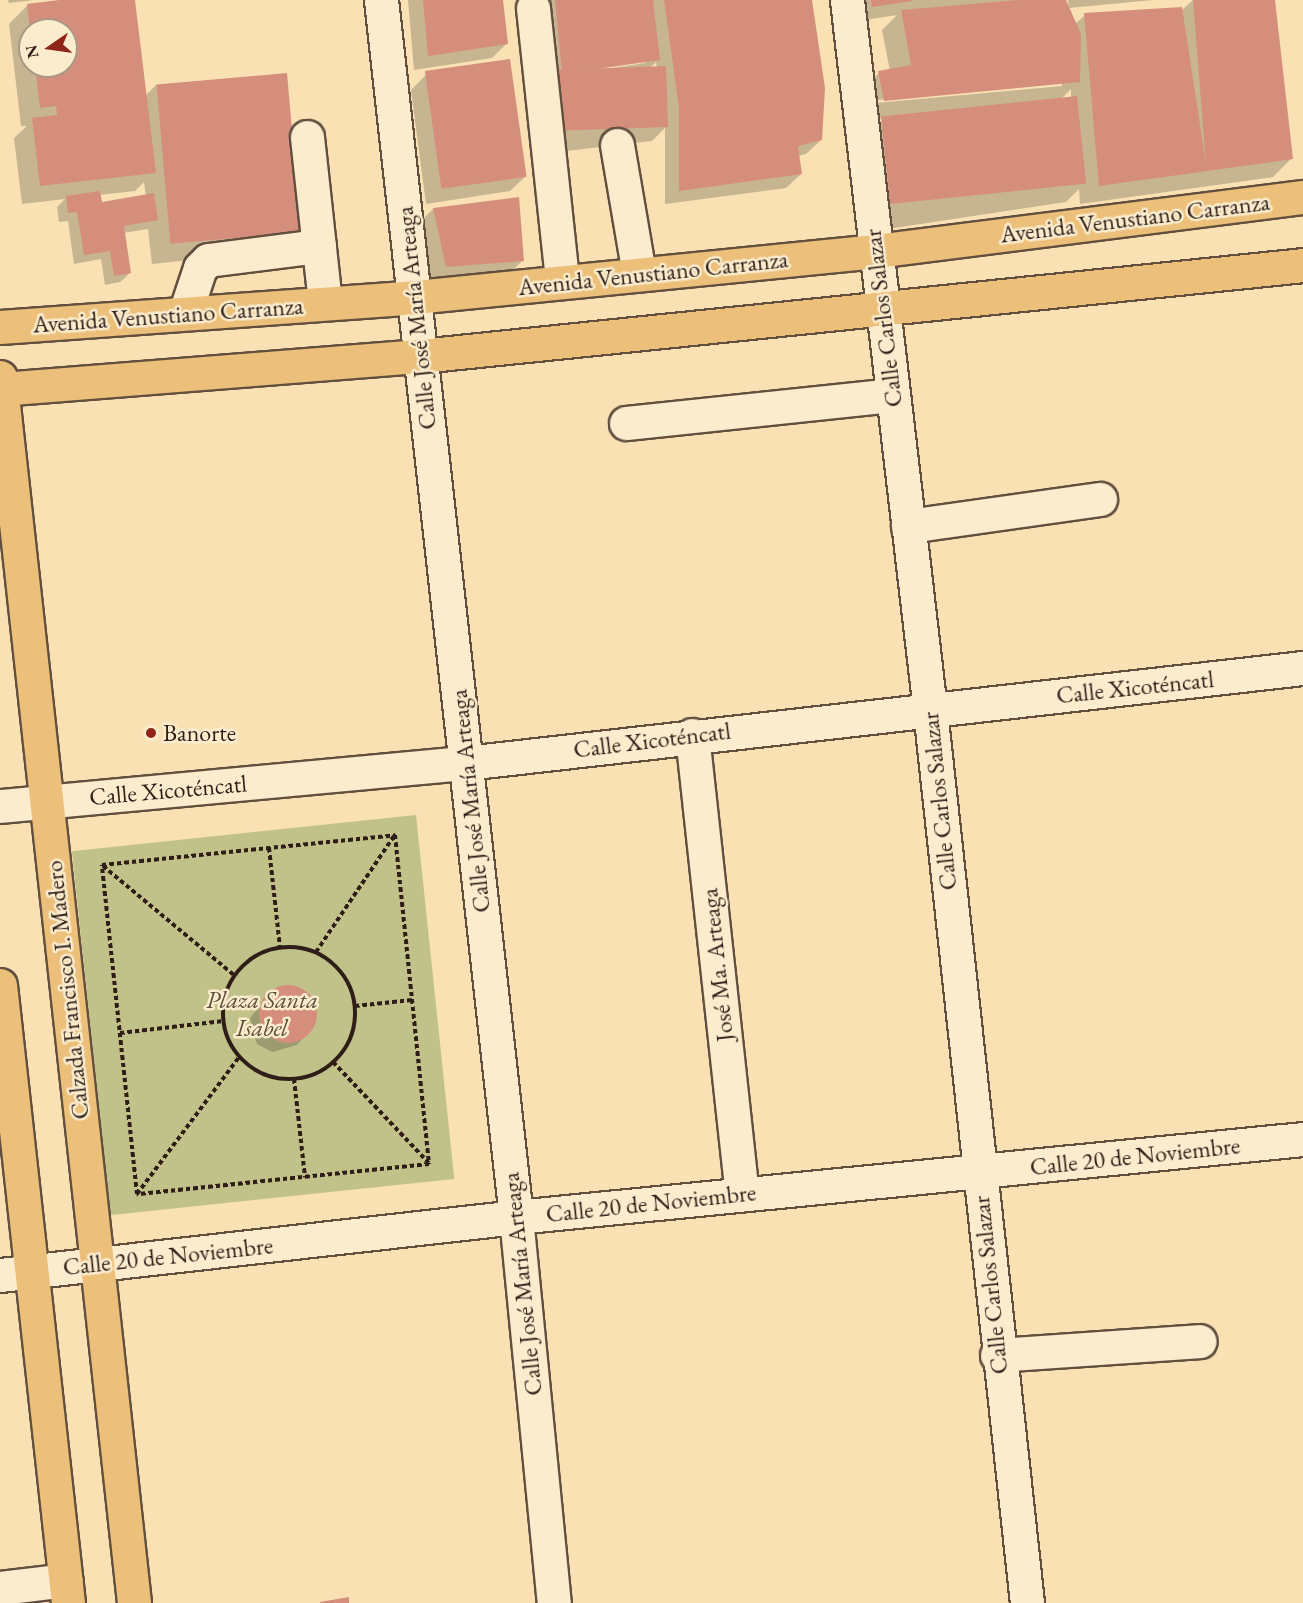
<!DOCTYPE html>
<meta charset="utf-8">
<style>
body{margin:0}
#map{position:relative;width:1303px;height:1603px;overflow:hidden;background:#f9e1b4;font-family:"EB Garamond",serif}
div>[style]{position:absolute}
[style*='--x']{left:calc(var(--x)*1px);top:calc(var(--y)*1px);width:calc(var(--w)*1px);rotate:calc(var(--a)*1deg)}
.green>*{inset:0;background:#c1c28a;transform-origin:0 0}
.shadow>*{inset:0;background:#0003}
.building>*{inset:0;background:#d58e7c;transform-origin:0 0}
.round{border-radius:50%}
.path>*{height:4px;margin-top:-2px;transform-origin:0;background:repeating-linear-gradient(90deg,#2f1e17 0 4.5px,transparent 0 7.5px)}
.path>.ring{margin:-2px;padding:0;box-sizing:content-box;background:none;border:4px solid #2f1e17;border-radius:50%}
.roads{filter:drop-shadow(2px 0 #624f3e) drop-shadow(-2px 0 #624f3e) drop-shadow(0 2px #624f3e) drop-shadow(0 -2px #624f3e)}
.minor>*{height:33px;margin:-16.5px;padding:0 16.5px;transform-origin:16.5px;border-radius:16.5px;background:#fbecce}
.major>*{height:33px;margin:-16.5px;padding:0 16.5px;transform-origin:16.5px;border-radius:16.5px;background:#ecc07a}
.dots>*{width:16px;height:16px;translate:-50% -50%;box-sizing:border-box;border:3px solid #fbecce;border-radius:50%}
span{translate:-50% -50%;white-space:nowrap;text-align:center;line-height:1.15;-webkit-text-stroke:5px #fbecce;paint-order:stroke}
.street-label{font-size:24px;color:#2f1e17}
.poi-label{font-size:24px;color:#2f1e17}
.left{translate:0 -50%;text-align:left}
.park-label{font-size:24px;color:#5b4f3a;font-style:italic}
.north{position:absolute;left:18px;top:18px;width:60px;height:60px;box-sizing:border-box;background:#fbecce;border:2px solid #a99a85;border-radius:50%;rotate:257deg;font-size:16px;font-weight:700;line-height:24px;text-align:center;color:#2f1e17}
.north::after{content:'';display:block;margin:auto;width:21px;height:27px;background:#8f2418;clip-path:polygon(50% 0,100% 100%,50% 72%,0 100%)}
</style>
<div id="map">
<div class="green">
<i style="left:416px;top:815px;width:366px;height:346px;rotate:84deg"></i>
</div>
<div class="shadow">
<i style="clip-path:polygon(8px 0,34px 0,9px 3px)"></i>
<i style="clip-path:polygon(evenodd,72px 0,134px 0,145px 96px,156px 85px,285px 74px,282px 250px,152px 264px,148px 229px,123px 233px,130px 273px,120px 282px,105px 285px,101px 259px,74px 264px,68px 221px,59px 222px,57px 207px,65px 199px,22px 204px,14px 138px,27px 126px,21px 126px,9px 24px,28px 5px,72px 0,30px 30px,66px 30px,66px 66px,30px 66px,30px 30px,72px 0,144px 182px,146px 196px,100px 203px,99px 195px,135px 191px,144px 182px)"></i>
<i style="clip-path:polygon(408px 0,501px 0,507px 43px,492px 58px,414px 70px)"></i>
<i style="clip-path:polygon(evenodd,542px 0,811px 0,821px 140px,806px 154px,798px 156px,801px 174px,786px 188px,665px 204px,665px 128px,652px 141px,541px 154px,542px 0,645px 60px,645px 63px,555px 77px,554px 74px,645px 60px,542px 0,656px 62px,657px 69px,647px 71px,656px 62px)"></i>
<i style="clip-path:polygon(evenodd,856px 0,1064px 0,1075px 24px,1085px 15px,1181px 11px,1193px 0,1271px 0,1292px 158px,1273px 177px,1080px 204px,1079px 189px,1066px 202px,874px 231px,863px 140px,882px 121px,907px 118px,865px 119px,860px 92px,879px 73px,890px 71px,882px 30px,897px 15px,858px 21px,856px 0,1062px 83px,1062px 86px,876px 103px,876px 100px,1062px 83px,856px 0,1071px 89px,1071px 98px,1060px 100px,1071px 89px)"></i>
<i style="clip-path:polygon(1068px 0,1153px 0,1069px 8px)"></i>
<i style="clip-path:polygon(426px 75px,525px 177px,510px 191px,426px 204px,411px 90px)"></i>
<i style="clip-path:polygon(433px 209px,522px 261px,508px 275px,432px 281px,419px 223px)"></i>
<i style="clip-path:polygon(289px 986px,306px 993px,316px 1009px,313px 1027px,297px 1045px,272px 1052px,257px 1044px,250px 1018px,271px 992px)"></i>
</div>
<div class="building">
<i style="clip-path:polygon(59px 0,135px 0,156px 173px,40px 186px,32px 118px,57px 115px,56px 106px,40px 108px,35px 66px,66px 66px,66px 30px,30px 30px,27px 4px)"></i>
<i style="clip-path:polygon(423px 0,503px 0,508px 44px,428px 56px)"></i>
<i style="clip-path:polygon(555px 0,653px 0,660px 60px,562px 74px)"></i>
<i style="clip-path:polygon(664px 0,812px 0,825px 88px,822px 140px,798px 146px,802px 174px,679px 191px,679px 108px)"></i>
<i style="clip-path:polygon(871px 0,912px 0,912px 1px,872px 7px)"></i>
<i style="clip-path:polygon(1019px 0,1066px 0,1081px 34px,1080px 82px,884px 101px,878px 71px,911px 65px,901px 10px)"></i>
<i style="clip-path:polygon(1193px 0,1275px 0,1293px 159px,1099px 186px,1084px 13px,1182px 7px,1206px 164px)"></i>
<i style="left:510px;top:59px;width:119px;height:86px;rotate:82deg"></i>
<i style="left:666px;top:66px;width:61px;height:119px;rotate:88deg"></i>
<i style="left:287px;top:73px;width:160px;height:131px;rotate:85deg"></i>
<i style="left:1077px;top:96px;width:88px;height:197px;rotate:84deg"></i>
<i style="clip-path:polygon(100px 191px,102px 202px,154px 193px,158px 220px,124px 226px,131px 273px,114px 276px,110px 251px,84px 255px,77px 212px,68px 213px,66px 196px)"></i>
<i style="clip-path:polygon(519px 197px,524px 261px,446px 267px,433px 208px)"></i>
<i class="round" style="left:259px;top:985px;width:58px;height:58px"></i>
<i style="clip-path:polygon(349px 1597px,349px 1603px,320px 1603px,320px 1602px)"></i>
</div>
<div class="path">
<i style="--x:395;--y:835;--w:331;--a:84.1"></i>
<i style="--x:429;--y:1164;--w:294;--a:174.1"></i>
<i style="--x:137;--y:1194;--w:331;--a:-96.1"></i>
<i style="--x:102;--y:865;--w:295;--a:-5.8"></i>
<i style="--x:269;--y:848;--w:100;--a:83.7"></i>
<i style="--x:103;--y:866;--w:170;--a:39.8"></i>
<i class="ring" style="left:223px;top:947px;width:128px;height:128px"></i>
<i style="--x:316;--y:952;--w:140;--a:-56.1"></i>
<i style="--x:355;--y:1006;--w:57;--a:-6"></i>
<i style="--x:120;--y:1033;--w:104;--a:-6.6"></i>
<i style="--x:333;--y:1062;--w:139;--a:46.5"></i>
<i style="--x:294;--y:1079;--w:99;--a:83.6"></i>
<i style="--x:137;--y:1194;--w:171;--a:-53.3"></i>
</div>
<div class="roads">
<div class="minor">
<i style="--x:381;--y:0;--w:1224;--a:83.67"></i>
<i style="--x:516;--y:1217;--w:388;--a:84.4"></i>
<i style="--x:847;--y:0;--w:715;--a:83.33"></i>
<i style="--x:930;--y:710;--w:898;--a:83.8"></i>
<i style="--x:533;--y:8;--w:275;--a:83.9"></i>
<i style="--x:307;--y:137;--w:167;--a:83.8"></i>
<i style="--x:617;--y:145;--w:131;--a:80.3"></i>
<i style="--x:185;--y:313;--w:47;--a:-71.6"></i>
<i style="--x:200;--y:268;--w:11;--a:-45"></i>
<i style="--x:208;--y:260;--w:112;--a:-7.2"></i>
<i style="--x:626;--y:423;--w:267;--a:-6"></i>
<i style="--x:908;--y:526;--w:194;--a:-8"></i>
<i style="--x:692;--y:735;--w:462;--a:83.8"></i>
<i style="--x:0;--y:806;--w:468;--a:-5.3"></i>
<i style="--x:466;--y:763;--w:842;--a:-6.48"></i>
<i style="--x:0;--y:1275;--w:519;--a:-6.41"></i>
<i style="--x:516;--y:1217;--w:791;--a:-5.66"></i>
<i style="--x:997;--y:1355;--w:203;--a:-3.9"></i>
<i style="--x:0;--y:1588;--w:66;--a:-6.9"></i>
</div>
<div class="major">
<i style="--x:0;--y:327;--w:416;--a:-4.1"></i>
<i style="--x:415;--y:297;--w:462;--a:-5.7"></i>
<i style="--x:875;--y:251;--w:431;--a:-7.2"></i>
<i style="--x:0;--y:377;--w:1233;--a:83.76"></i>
<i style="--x:0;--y:389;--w:421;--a:-4.5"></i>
<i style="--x:420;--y:356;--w:888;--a:-5.88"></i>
<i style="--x:0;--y:985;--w:622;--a:83.72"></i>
</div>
</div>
<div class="dots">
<i style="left:151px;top:733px;background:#8f2418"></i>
</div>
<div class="street-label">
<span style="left:1135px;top:218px;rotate:-7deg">Avenida Venustiano Carranza</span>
<span style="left:653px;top:273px;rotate:-6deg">Avenida Venustiano Carranza</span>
<span style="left:168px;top:315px;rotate:-4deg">Avenida Venustiano Carranza</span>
<span style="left:416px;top:318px;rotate:-96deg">Calle José María Arteaga</span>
<span style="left:883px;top:318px;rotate:-97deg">Calle Carlos Salazar</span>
<span style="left:1135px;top:687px;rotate:-6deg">Calle Xicoténcatl</span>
<span style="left:652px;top:740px;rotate:-7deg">Calle Xicoténcatl</span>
<span style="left:168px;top:790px;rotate:-5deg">Calle Xicoténcatl</span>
<span style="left:470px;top:801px;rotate:-96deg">Calle José María Arteaga</span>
<span style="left:939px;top:801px;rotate:-96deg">Calle Carlos Salazar</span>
<span style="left:717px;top:965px;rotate:-96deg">José Ma. Arteaga</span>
<span style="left:67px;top:990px;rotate:-96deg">Calzada Francisco I. Madero</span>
<span style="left:1135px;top:1156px;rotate:-6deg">Calle 20 de Noviembre</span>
<span style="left:651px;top:1203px;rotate:-6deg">Calle 20 de Noviembre</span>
<span style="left:168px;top:1256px;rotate:-6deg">Calle 20 de Noviembre</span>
<span style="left:522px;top:1284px;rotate:-96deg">Calle José María Arteaga</span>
<span style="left:990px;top:1285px;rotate:-96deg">Calle Carlos Salazar</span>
</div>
<div class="poi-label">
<span class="left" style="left:163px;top:733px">Banorte</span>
</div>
<div class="park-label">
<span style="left:262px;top:1014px">Plaza Santa<br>Isabel</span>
</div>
<div class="north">N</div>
</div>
